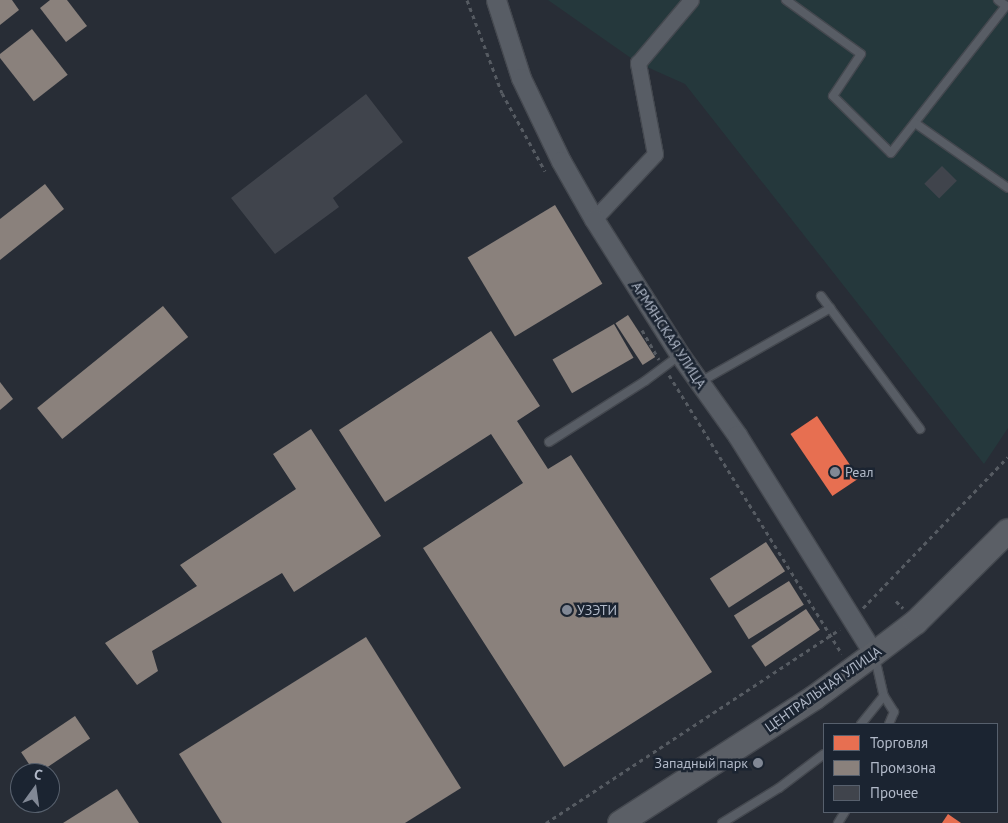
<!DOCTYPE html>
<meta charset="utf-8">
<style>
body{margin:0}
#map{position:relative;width:1008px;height:823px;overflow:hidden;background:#282d36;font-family:"PT Sans",sans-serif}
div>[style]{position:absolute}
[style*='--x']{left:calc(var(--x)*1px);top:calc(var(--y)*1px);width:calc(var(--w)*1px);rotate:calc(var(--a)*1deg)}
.green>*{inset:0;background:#25383c}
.shops>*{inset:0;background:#e76f51;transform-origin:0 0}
.industry>*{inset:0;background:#8a817c;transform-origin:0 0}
.building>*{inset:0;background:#40444c;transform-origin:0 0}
.path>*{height:3px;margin-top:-1.5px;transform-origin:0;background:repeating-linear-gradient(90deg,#565b62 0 4px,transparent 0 8px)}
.roads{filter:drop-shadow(1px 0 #44484f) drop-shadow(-1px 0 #44484f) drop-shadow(0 1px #44484f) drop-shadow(0 -1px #44484f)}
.service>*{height:8px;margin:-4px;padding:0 4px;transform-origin:4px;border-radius:4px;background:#585d65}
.minor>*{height:15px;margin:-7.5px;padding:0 7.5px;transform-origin:7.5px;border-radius:7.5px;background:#585d65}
.tertiary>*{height:19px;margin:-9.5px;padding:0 9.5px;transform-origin:9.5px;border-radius:9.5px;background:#585d65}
.primary>*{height:24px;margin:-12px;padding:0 12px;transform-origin:12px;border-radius:12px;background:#5b5f66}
.dots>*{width:14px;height:14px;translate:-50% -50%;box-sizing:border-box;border:2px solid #1b2431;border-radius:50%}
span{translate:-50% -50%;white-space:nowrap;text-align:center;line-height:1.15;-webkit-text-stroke:5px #1b2431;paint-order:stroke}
.street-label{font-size:14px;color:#b1b9c8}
.poi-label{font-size:14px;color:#b1b9c8}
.left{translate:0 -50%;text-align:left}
.right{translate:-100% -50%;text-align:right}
.legend{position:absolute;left:823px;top:723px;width:175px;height:90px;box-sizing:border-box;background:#1b2431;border:1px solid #57606d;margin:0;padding:6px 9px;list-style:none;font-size:15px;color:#b1b9c8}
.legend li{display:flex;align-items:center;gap:10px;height:25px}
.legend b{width:25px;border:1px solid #57606d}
.north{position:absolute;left:10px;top:763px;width:50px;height:50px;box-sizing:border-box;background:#1b2431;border:1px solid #57606d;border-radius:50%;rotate:14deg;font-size:14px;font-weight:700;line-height:20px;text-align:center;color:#b1b9c8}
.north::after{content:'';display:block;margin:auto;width:18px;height:22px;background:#818895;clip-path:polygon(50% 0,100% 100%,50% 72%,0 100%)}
</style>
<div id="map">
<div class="green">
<i style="clip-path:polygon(548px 0,1008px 0,1008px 428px,984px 464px,685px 84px,638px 63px)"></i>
</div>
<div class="shops">
<i style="left:817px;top:416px;width:75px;height:32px;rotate:56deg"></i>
<i style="clip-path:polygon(948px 814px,961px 823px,942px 823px)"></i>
</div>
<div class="industry">
<i style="clip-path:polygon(0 0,12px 0,19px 10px,0 25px)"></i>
<i style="clip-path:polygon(50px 0,67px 0,87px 26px,66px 42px,40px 8px)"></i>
<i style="left:32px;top:29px;width:58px;height:43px;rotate:52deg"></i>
<i style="clip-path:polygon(45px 184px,64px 209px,0 260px,0 219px)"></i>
<i style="left:555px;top:205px;width:92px;height:102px;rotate:59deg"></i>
<i style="left:163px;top:306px;width:40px;height:162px;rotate:51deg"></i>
<i style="left:628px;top:315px;width:50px;height:15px;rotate:57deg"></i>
<i style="left:614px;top:324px;width:39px;height:71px;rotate:60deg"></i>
<i style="clip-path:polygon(491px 331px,540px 406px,517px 421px,548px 469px,571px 455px,712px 672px,564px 767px,423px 548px,523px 483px,491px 434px,385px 502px,339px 430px)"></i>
<i style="clip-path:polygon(0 382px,13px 399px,0 410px)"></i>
<i style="clip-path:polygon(311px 429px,381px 536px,294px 592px,282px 573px,152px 651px,158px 671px,137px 685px,105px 643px,197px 586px,180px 565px,296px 489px,273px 454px)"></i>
<i style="left:766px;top:542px;width:35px;height:67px;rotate:57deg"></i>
<i style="left:789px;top:581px;width:28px;height:65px;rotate:58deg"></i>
<i style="left:806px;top:609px;width:25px;height:66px;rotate:56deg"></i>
<i style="clip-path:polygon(366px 637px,461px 788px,405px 823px,222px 823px,179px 754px)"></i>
<i style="left:75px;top:716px;width:27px;height:65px;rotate:56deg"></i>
<i style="clip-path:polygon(117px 789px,139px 823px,63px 823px)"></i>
</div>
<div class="building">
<i style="clip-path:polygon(366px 94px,403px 142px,333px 198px,339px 207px,275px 254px,231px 198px)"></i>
<i style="left:942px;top:166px;width:21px;height:25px;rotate:45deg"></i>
</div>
<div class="path">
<i style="--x:467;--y:0;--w:99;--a:69.4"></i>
<i style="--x:502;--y:93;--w:89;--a:61.1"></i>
<i style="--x:642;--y:330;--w:34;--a:60"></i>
<i style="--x:669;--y:375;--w:328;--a:58.2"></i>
<i style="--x:896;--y:601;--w:10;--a:45"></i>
<i style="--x:863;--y:608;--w:209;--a:-46.2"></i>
<i style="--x:546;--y:823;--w:352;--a:-33.4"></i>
</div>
<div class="roads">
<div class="service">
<i style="--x:786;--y:0;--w:92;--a:35.8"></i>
<i style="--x:861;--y:54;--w:50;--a:123.7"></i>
<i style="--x:833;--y:96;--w:81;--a:44.5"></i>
<i style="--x:891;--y:153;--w:187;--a:-52"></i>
<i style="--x:1006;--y:6;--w:10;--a:-143"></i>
<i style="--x:915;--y:123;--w:113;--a:35"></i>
<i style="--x:821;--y:296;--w:166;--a:53.3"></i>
<i style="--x:700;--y:382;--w:150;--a:-29.5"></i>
<i style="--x:549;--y:442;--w:114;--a:-32.4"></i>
<i style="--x:645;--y:381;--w:44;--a:-36.6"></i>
<i style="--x:875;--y:658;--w:39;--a:77"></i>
<i style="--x:884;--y:696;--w:19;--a:58"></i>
<i style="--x:894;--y:712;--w:13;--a:113"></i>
<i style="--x:861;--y:724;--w:36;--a:-51"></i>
<i style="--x:722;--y:823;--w:67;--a:-31.6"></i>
<i style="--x:779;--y:788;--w:56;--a:-37.1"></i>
<i style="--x:838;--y:823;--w:13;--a:-58"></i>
</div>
<div class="minor">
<i style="--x:594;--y:219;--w:89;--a:-46.8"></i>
<i style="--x:655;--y:154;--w:93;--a:-100.6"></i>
<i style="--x:638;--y:63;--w:82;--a:-49.9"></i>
</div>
<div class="tertiary">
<i style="--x:496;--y:0;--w:82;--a:72.2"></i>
<i style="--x:521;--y:78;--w:92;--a:64.3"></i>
<i style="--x:561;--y:161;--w:67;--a:60.4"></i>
<i style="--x:594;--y:219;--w:161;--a:57.7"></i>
<i style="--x:680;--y:355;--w:98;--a:54.5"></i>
<i style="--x:737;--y:435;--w:258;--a:58"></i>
</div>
<div class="primary">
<i style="--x:620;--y:823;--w:231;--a:-32.8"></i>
<i style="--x:814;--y:698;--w:74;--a:-36.3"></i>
<i style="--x:874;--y:654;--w:53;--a:-37.3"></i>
<i style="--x:916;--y:622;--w:129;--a:-44.7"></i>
</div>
</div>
<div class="dots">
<i style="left:835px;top:472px;background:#818895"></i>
<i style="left:567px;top:610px;background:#818895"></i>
<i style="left:758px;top:763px;background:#818895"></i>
</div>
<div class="street-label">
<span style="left:669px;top:335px;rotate:57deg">АРМЯНСКАЯ УЛИЦА</span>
<span style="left:823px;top:689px;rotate:-35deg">ЦЕНТРАЛЬНАЯ УЛИЦА</span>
</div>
<div class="poi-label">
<span class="left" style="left:845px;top:472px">Реал</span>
<span class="left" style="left:577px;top:610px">УЗЭТИ</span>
<span class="right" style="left:748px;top:763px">Западный парк</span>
</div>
<ul class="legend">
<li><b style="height:14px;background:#e76f51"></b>Торговля</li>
<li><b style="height:14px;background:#8a817c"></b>Промзона</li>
<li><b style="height:14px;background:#40444c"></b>Прочее</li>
</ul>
<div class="north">С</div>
</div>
